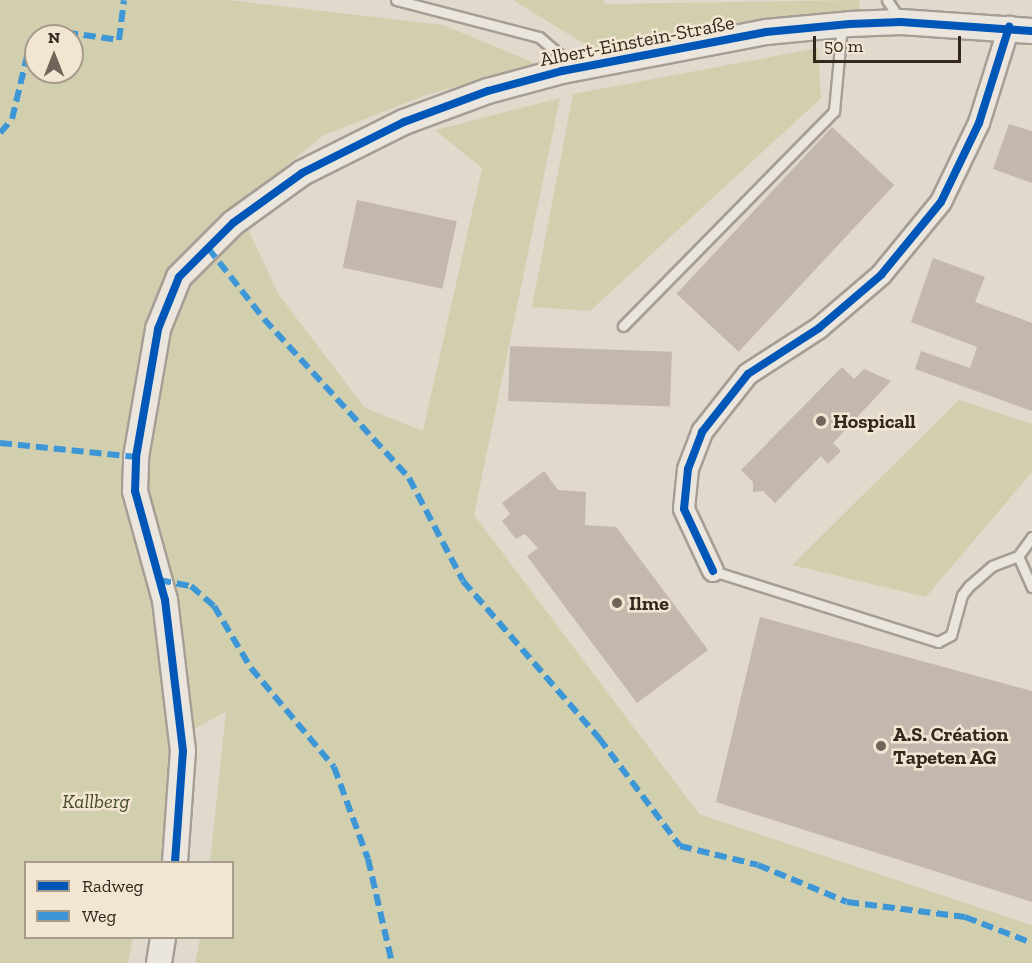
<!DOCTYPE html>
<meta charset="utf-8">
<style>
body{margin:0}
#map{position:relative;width:1032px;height:963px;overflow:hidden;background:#e1d9cc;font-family:"Zilla Slab",serif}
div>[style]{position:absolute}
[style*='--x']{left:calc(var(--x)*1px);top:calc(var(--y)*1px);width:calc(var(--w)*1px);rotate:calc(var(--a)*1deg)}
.green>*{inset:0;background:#d2cfaf}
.building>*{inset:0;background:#c4b7ad;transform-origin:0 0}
.roads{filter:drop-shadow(2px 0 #a69e95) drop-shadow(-2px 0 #a69e95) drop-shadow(0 2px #a69e95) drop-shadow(0 -2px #a69e95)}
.service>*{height:9px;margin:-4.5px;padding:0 4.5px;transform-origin:4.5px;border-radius:4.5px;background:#eae5dd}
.minor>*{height:20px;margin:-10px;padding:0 10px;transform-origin:10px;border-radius:10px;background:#eae5dd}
.tertiary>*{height:24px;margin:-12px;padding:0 12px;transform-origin:12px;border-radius:12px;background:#eae5dd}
.quiet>*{height:6px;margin-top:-3px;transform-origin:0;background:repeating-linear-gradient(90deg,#3d96d5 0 12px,transparent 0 18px)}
.cycleway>*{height:8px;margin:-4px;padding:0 4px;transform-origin:4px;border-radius:4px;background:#0057b8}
.dots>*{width:16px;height:16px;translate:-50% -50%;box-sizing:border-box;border:3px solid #f2e6d2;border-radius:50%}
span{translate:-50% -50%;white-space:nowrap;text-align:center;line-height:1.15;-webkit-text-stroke:5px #f2e6d2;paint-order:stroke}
.street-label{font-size:20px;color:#34271e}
.poi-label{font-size:20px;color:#34271e;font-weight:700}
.left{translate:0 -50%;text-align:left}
.park-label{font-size:20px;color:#474e27;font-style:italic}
.legend{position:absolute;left:24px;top:861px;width:210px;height:78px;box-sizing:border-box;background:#f2e6d2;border:2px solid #a69a8a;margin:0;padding:8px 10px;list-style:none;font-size:18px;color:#34271e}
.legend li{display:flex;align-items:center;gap:12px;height:30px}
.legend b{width:30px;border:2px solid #a69a8a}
.north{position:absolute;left:24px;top:24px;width:60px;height:60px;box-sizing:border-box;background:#f2e6d2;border:2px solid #a69a8a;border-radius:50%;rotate:0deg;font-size:16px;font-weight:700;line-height:24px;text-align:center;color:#34271e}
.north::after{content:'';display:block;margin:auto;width:21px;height:27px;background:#71655b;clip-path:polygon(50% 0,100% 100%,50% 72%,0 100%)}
.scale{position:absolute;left:813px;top:36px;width:148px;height:27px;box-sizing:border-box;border:3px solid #34271e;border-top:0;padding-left:8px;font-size:18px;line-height:21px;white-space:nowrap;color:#34271e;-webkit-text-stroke:4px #f2e6d2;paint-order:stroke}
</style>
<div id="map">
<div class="green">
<i style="clip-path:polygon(evenodd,0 0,229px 0,443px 25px,537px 64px,426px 95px,324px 135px,237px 206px,279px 295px,365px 408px,423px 431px,482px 168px,435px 130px,560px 98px,474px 515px,699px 814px,1032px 925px,1032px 963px,195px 963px,200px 938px,232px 938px,232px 862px,210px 862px,226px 712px,182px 735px,163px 862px,26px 862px,26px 938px,133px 938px,128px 963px,0 963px,0 0,36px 36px,72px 36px,72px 72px,36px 72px,36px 36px)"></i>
<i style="clip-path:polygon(513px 0,604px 0,605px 4px,859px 0,860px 14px,591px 48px)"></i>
<i style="clip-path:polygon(818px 48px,821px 98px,590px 311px,532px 307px,573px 94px)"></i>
<i style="clip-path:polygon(959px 400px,1032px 424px,1032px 472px,926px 597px,792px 565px)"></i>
</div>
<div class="building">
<i style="clip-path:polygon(1009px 124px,1032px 131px,1032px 183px,993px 169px)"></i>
<i style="left:832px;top:127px;width:85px;height:228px;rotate:43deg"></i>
<i style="left:357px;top:200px;width:102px;height:69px;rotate:12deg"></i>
<i style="clip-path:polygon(933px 258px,985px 277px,975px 302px,1032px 323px,1032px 411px,915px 369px,921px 351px,970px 368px,977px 347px,911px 322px)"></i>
<i style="left:510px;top:346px;width:162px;height:55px;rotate:2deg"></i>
<i style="clip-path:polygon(842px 367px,854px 379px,864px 369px,891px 381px,833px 443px,841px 451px,828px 464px,821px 456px,775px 503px,763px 491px,753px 492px,753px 482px,741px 470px)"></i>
<i style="clip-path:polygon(544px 471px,558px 490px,586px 492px,585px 525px,616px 527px,708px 650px,637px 703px,527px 556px,538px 548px,525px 534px,516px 539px,502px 521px,510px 514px,502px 503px)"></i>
<i style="clip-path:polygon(760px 617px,1032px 691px,1032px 902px,716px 802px)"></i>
</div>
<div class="roads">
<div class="service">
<i style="--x:396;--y:0;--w:148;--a:14.5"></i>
<i style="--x:539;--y:37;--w:45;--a:40.5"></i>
<i style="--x:887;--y:0;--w:25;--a:56"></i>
<i style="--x:623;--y:326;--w:301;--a:-45.5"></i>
<i style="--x:834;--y:111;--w:86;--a:-84.7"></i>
<i style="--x:1032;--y:537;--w:24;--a:126"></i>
<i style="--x:1018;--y:556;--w:34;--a:66"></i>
<i style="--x:713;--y:571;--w:236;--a:17.5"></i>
<i style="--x:938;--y:642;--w:15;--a:-28"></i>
<i style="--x:951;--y:635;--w:41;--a:-74.6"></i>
<i style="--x:962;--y:595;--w:11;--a:-52"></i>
<i style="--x:969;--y:586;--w:30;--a:-41"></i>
<i style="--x:992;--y:566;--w:28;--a:-21"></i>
</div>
<div class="minor">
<i style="--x:713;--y:571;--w:68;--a:-115.1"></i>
<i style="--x:684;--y:509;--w:40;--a:-84.3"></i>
<i style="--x:688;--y:469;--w:40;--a:-69"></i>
<i style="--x:702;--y:432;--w:74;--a:-51.6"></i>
<i style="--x:748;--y:374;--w:85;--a:-32.9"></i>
<i style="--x:819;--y:328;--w:82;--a:-40.5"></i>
<i style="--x:881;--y:275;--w:94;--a:-50.6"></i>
<i style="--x:941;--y:202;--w:88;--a:-64.3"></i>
<i style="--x:979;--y:123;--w:101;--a:-72.6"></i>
</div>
<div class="tertiary">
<i style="--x:175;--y:862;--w:111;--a:-85.9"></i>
<i style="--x:183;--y:751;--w:152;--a:-96.8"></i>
<i style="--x:165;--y:600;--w:113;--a:-105.4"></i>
<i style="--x:135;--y:491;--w:34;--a:-88"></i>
<i style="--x:136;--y:457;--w:130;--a:-80.2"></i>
<i style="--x:158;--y:329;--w:56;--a:-68"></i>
<i style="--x:179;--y:277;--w:76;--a:-45"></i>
<i style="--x:233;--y:223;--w:85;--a:-35.9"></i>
<i style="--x:302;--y:173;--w:114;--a:-26.6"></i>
<i style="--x:404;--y:122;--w:90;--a:-20.3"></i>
<i style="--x:488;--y:91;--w:77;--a:-15.1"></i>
<i style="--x:562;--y:71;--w:208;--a:-10.8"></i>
<i style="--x:766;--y:32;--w:84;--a:-5.4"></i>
<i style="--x:850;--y:24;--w:51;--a:-2.2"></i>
<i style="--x:901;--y:22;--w:131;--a:3.9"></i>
<i style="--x:159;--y:963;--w:25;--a:-81"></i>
</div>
</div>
<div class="quiet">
<i style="--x:39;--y:36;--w:11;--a:-34"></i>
<i style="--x:48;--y:30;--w:72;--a:8"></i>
<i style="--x:119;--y:40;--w:40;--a:-82.9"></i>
<i style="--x:0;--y:133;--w:18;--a:-49"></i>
<i style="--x:12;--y:119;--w:81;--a:-76.5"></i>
<i style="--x:31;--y:40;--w:5;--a:-22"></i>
<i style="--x:208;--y:248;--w:90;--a:51.7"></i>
<i style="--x:264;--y:319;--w:215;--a:47.6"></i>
<i style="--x:409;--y:478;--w:116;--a:62.3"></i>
<i style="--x:463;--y:581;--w:208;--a:49.1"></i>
<i style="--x:599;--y:738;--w:135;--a:53.1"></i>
<i style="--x:680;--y:846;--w:80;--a:13.7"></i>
<i style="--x:758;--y:865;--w:96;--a:22.6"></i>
<i style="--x:847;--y:902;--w:119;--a:7.2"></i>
<i style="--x:965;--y:917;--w:72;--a:21.2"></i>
<i style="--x:0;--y:443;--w:137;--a:5.9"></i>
<i style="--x:159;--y:580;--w:33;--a:11"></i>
<i style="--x:191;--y:586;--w:30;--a:41"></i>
<i style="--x:214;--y:606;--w:72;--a:59.2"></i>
<i style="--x:251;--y:668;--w:129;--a:50"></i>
<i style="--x:334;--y:767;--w:98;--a:69.7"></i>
<i style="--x:368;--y:859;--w:107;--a:77"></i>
</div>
<div class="cycleway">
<i style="--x:713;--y:571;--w:68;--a:-115.1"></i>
<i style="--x:684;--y:509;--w:40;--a:-84.3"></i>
<i style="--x:688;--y:469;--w:40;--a:-69"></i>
<i style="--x:702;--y:432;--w:74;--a:-51.6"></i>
<i style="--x:748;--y:374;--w:85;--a:-32.9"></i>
<i style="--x:819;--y:328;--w:82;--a:-40.5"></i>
<i style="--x:881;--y:275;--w:94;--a:-50.6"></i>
<i style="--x:941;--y:202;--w:88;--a:-64.3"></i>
<i style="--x:979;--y:123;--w:101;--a:-72.6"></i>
<i style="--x:175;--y:862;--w:111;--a:-85.9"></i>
<i style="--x:183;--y:751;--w:152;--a:-96.8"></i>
<i style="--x:165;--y:600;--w:113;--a:-105.4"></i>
<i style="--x:135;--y:491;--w:34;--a:-88"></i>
<i style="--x:136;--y:457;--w:130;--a:-80.2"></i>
<i style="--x:158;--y:329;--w:56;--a:-68"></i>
<i style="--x:179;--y:277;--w:76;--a:-45"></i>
<i style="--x:233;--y:223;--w:85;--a:-35.9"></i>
<i style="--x:302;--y:173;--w:114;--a:-26.6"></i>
<i style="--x:404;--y:122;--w:90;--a:-20.3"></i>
<i style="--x:488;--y:91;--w:77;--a:-15.1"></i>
<i style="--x:562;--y:71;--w:208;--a:-10.8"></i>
<i style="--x:766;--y:32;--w:84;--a:-5.4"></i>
<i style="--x:850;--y:24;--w:51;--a:-2.2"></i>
<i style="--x:901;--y:22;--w:131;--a:3.9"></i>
</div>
<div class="dots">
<i style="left:821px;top:421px;background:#71655b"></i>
<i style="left:617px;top:603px;background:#71655b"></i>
<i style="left:881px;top:746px;background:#71655b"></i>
</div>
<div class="street-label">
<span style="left:637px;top:41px;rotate:-11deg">Albert-Einstein-Straße</span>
</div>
<div class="poi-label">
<span class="left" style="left:833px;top:421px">Hospicall</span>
<span class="left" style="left:629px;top:603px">Ilme</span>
<span class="left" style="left:893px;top:746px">A.S. Création<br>Tapeten AG</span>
</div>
<div class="park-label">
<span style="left:96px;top:801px">Kallberg</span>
</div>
<ul class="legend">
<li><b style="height:8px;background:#0057b8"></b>Radweg</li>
<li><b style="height:8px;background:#3d96d5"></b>Weg</li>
</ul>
<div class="north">N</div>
<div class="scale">50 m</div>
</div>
